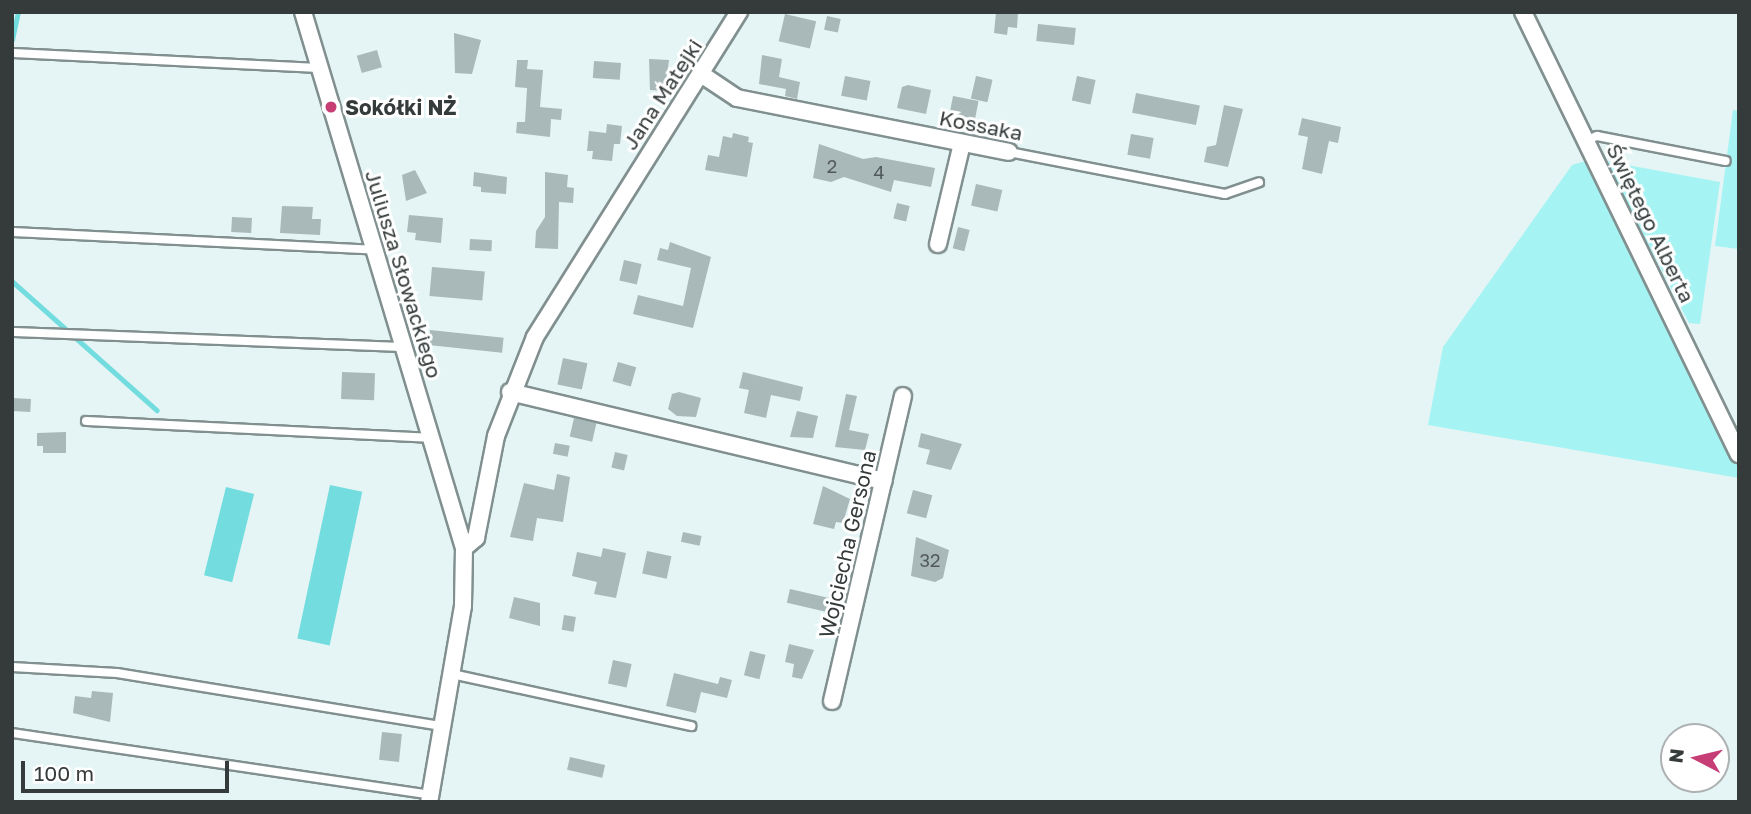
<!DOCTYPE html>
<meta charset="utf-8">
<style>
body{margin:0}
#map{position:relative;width:1751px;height:814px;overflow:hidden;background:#e5f5f5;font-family:"Golos Text",sans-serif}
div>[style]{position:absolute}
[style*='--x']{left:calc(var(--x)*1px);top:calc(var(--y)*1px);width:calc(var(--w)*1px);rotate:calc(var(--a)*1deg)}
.green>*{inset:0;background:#a5f3f3}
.water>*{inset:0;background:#73dcde;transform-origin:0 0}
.stream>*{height:4.5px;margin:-2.25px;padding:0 2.25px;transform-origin:2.25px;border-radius:2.25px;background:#73dcde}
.building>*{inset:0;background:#a9b8b8;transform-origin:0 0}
.roads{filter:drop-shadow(2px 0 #818f8f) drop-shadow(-2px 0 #818f8f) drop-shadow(0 2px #818f8f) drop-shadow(0 -2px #818f8f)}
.service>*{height:8px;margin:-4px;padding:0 4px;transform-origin:4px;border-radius:4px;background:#fff}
.minor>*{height:16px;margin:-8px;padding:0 8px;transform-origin:8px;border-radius:8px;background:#fff}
.dots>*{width:19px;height:19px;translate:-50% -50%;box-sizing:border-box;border:4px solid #fff;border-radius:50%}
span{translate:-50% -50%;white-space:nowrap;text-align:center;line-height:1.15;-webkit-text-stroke:6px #fff;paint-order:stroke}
.number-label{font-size:18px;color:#525a5a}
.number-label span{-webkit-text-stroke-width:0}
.street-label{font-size:21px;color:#353b3b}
.poi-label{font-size:21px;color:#353b3b;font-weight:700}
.left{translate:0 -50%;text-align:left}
.frame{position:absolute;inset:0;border:14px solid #353b3b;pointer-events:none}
.north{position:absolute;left:1660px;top:723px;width:70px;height:70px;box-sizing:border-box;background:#fff;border:2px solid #aeb1b1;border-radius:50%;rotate:277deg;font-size:19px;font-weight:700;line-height:28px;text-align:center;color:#353b3b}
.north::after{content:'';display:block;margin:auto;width:24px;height:32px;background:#c73d75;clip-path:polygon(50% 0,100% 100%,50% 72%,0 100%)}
.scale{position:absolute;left:21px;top:761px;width:208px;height:32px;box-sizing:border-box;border:4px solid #353b3b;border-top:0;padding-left:9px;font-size:21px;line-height:24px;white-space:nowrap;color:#353b3b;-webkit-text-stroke:5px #fff;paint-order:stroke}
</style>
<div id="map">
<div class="green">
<i style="clip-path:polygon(1733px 110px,1739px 111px,1739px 249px,1715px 246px)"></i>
<i style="clip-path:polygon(1589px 160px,1739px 468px,1739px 478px,1428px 425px,1443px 347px,1572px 165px)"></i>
<i style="clip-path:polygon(1605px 161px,1720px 182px,1700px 324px,1689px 323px)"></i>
</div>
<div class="water">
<i style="left:330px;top:485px;width:33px;height:157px;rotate:12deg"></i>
<i style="left:226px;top:487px;width:29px;height:91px;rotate:14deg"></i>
</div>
<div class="stream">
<i style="--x:12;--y:40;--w:29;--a:-78"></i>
<i style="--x:12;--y:281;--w:194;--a:41.7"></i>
</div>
<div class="building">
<i style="clip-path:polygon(996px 12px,1018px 12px,1017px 28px,1008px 27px,1007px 35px,994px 33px)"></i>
<i style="left:785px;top:14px;width:32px;height:28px;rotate:13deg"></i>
<i style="left:827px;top:16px;width:14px;height:14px;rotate:12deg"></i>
<i style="left:1038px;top:24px;width:38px;height:17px;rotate:6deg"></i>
<i style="clip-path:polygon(454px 33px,481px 40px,472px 74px,455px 73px)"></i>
<i style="left:377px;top:50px;width:18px;height:21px;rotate:74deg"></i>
<i style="clip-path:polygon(762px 55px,782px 59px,779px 77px,800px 82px,797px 99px,785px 96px,786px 89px,759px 84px)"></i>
<i style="clip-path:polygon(649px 59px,669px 60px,665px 91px,650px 90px)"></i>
<i style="clip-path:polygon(517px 60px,528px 60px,527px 69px,543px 70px,540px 107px,562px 109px,561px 120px,551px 119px,550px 137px,516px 133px,517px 122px,525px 122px,527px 88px,515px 87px)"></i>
<i style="left:594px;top:61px;width:27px;height:17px;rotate:4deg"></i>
<i style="left:845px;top:76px;width:26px;height:20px;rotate:11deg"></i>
<i style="left:976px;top:76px;width:17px;height:23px;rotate:13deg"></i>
<i style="left:1077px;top:76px;width:19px;height:25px;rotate:12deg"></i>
<i style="clip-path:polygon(908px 85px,931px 90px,926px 114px,897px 108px,902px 87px)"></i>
<i style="left:1136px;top:93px;width:65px;height:20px;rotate:11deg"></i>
<i style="left:953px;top:96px;width:26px;height:18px;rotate:11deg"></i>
<i style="clip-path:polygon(1224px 105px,1243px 109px,1228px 167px,1204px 162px,1207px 147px,1216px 145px)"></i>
<i style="clip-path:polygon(1302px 118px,1341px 127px,1338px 143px,1329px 141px,1322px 174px,1302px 169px,1308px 137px,1298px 135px)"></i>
<i style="clip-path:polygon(607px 124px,622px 126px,620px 144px,614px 144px,612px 161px,592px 159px,593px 151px,587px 151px,589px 131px,606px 133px)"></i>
<i style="clip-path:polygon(733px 133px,749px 137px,748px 142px,753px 143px,747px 177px,705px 170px,708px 155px,719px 157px,723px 136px,732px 138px)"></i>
<i style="left:1131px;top:134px;width:23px;height:21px;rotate:10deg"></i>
<i style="clip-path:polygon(819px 144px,863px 159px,876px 157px,935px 168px,931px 187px,894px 180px,891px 192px,844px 177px,831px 182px,813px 178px)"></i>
<i style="clip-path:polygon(415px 170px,427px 193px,406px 201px,402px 175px)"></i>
<i style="clip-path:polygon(474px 172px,507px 177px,506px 194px,481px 192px,481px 187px,473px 186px)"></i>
<i style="clip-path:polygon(545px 172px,568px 175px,567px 187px,574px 188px,573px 203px,559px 202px,558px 249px,535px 248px,536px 231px,545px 217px)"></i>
<i style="left:976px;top:184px;width:27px;height:22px;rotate:13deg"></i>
<i style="left:897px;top:203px;width:13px;height:16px;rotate:13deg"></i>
<i style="clip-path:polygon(282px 206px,313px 207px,312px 219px,321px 219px,320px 235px,280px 233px)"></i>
<i style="clip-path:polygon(409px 215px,443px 218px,441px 243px,415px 240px,416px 233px,407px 232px)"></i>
<i style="left:232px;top:217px;width:20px;height:15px;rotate:3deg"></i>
<i style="left:958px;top:227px;width:12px;height:22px;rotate:14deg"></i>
<i style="left:470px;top:239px;width:22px;height:11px;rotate:3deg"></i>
<i style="clip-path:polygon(670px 242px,711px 257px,693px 328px,633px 314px,638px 295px,683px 306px,691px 268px,657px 260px,660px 248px,668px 250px)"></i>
<i style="left:624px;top:260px;width:18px;height:21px;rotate:13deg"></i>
<i style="left:432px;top:267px;width:53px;height:29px;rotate:5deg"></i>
<i style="left:430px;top:330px;width:74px;height:15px;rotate:6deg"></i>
<i style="left:563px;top:358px;width:25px;height:27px;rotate:12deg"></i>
<i style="left:618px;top:362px;width:19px;height:20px;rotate:16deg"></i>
<i style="left:342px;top:372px;width:33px;height:27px;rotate:2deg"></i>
<i style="clip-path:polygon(743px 372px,803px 387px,800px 401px,771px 395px,766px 418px,744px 413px,749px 390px,739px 388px)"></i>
<i style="clip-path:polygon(679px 392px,701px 398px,696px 417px,677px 416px,668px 409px,672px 394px)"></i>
<i style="clip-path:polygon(846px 394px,857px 396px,849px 430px,869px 434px,865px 450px,835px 447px)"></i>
<i style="left:12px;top:398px;width:19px;height:13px;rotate:3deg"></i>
<i style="clip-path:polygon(797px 411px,818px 416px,813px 438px,790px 437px)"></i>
<i style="left:574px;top:418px;width:23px;height:19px;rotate:13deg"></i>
<i style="clip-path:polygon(66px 432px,66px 453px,43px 453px,43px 446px,37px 446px,37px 433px)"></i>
<i style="clip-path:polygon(921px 433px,962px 444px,951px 470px,926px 464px,930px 450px,918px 447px)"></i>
<i style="left:555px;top:443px;width:15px;height:11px;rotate:11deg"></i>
<i style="left:615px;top:452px;width:13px;height:16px;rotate:13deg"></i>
<i style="clip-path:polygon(557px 474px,570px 477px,563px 522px,537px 518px,533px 541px,510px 537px,524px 483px,554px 490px)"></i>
<i style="clip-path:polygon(823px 486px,850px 499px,843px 523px,836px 522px,834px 529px,813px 524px)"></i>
<i style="left:913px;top:490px;width:20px;height:24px;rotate:15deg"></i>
<i style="left:683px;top:532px;width:19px;height:10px;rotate:12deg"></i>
<i style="clip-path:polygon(916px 537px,949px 550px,943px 578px,935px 582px,911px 576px)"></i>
<i style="clip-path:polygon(603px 548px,626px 553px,616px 598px,594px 594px,597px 582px,572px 576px,577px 552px,601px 557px)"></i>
<i style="left:647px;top:551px;width:25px;height:23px;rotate:12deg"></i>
<i style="left:790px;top:589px;width:40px;height:14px;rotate:13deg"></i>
<i style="clip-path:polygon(514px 597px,540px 603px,540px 626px,509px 618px)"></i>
<i style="left:564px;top:615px;width:12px;height:15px;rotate:9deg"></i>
<i style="clip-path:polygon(789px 644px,814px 650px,802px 679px,792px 677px,794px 664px,785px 662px)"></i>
<i style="left:750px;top:651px;width:16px;height:25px;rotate:14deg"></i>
<i style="left:613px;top:660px;width:19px;height:24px;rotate:12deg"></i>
<i style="clip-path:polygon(674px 673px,718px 684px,720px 677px,732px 680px,727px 698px,701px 692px,696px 713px,666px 706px)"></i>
<i style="clip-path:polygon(92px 691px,113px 693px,110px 722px,73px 713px,75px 696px,91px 698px)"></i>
<i style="left:382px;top:732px;width:20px;height:28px;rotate:6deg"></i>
<i style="left:570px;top:757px;width:36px;height:13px;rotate:13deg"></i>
</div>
<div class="roads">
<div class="service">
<i style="--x:12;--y:53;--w:308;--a:2.8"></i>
<i style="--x:1587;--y:140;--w:11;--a:-22"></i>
<i style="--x:1597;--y:136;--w:131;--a:11"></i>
<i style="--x:1009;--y:152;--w:220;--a:11"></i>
<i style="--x:1225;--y:194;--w:36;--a:-19"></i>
<i style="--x:12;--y:232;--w:362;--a:2.8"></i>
<i style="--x:12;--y:332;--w:392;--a:2.2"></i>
<i style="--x:86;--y:421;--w:344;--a:2.8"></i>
<i style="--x:12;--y:667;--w:105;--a:3.3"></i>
<i style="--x:117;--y:673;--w:329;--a:9.3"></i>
<i style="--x:452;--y:674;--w:245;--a:12.3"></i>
<i style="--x:12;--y:733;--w:423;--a:8.4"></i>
</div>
<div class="minor">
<i style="--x:303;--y:12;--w:560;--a:73.28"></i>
<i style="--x:464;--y:548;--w:58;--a:91"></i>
<i style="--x:463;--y:606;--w:199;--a:99.8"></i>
<i style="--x:1523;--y:12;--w:492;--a:64"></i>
<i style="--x:701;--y:74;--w:43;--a:33.7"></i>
<i style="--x:737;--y:98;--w:277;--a:11.2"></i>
<i style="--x:938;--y:244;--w:104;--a:-76.6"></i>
<i style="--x:510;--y:392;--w:384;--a:13.4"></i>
<i style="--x:464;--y:548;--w:16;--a:-40"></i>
<i style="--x:476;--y:538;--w:104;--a:-78.9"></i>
<i style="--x:496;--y:436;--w:106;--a:-68.5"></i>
<i style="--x:535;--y:337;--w:384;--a:-57.9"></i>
<i style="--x:832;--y:701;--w:313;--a:-76.9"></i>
</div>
</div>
<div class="dots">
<i style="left:331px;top:107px;background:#c73d75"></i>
</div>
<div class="number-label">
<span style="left:832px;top:166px">2</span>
<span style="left:879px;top:172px">4</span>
<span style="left:930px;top:560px">32</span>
</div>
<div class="street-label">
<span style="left:662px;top:94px;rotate:-57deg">Jana Matejki</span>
<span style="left:981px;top:125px;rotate:11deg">Kossaka</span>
<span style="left:1651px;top:223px;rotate:64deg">Świętego Alberta</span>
<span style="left:404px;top:274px;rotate:73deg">Juliusza Słowackiego</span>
<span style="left:847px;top:544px;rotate:-77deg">Wojciecha Gersona</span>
</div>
<div class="poi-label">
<span class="left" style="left:345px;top:107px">Sokółki NŻ</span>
</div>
<div class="frame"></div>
<div class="north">N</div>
<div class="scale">100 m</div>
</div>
